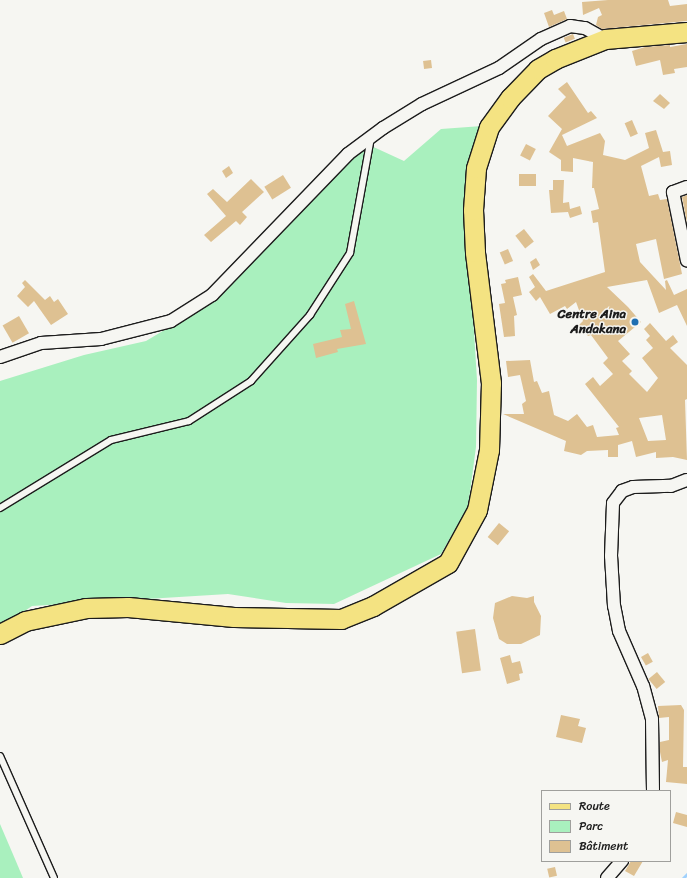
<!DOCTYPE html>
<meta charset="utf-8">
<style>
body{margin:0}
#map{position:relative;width:687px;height:878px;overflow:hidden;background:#f6f6f2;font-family:Sriracha,sans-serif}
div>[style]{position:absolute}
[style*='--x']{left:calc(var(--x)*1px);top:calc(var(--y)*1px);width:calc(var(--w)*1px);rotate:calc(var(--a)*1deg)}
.green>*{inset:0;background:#a9f0be}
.stream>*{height:3px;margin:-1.5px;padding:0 1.5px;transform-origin:1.5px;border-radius:1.5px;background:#a0d1fd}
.building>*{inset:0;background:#dec192;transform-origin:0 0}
.roads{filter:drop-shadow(1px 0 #1c1c1c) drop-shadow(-1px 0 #1c1c1c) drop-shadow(0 1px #1c1c1c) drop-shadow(0 -1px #1c1c1c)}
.lane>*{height:6px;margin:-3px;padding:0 3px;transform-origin:3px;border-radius:3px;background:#f6f6f2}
.street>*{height:12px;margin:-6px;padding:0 6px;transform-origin:6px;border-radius:6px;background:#f6f6f2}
.primary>*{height:19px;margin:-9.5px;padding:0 9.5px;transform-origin:9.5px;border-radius:9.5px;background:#f4e382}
.dots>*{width:11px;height:11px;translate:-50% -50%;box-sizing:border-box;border:2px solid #f6f6f2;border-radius:50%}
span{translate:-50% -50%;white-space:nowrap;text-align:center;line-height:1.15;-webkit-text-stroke:3px #f6f6f2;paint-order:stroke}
.poi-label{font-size:13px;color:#1c1c1c;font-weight:700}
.right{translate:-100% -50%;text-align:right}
.legend{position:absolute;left:541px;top:790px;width:130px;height:72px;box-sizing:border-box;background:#f6f6f2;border:1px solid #9f9f9c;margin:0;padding:5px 7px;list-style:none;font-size:12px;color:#1c1c1c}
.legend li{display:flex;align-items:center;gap:8px;height:20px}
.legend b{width:20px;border:1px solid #9f9f9c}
</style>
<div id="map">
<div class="green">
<i style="clip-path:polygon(482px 126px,469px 251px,477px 380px,476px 447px,468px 507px,441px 554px,334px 604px,286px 603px,228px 594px,32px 606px,0 628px,0 381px,84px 355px,146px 341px,188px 316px,244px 272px,297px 213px,367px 144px,404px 161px,441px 129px)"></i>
<i style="clip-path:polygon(0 824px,15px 859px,23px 878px,0 878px)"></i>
</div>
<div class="stream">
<i style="--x:683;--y:878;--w:6;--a:-45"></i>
</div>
<div class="building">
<i style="clip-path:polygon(608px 0,668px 0,670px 6px,687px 4px,687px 21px,602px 29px,596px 25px,598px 17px,602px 15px,599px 8px,583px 15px,582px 2px)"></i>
<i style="clip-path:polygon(552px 10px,554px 15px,564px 11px,567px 19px,549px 27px,544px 13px)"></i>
<i style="left:573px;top:34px;width:5px;height:10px;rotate:68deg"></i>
<i style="clip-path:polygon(687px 44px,687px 67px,674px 69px,675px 73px,663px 75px,660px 60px,636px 66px,632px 51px,645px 47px,670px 45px,670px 47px)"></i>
<i style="left:431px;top:60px;width:8px;height:8px;rotate:83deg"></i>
<i style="clip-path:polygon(evenodd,567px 82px,588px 113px,591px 111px,597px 118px,562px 135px,567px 146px,600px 133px,605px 141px,603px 155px,625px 160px,649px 148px,645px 133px,656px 130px,663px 152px,670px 151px,672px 165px,661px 167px,659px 157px,641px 166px,649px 196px,658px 194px,660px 200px,667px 199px,682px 274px,664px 279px,656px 239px,636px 244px,640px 262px,666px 290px,665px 281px,667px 280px,674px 295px,687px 289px,687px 326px,677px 305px,659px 313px,647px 280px,607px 287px,628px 307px,641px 322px,618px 341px,630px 354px,622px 361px,632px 371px,629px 374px,647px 392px,658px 378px,642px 358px,653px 348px,646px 340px,650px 336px,644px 329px,650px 323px,666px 341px,673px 335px,678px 342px,670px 348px,687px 365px,687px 399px,685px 400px,687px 460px,673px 457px,656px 458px,656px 452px,636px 457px,632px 441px,618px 445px,618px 457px,608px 457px,608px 450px,587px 451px,581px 455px,564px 451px,566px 441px,503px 414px,524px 414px,522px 404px,526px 401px,520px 375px,508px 377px,506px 361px,530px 360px,534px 382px,537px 381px,542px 393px,549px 391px,554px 415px,568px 421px,577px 414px,587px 427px,593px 425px,597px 437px,619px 435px,616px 428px,619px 427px,585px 384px,593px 377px,600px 386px,613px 374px,603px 363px,608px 358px,591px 335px,588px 336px,579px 325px,583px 321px,576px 302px,567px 309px,565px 306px,550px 314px,540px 297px,536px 301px,529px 292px,535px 287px,529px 277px,533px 274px,546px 291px,605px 272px,598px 222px,593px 223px,591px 211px,599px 209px,594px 188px,592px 188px,593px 162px,573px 158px,573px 172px,561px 171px,561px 160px,549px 152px,562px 129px,548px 116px,566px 97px,558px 89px,567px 82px,662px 415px,666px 440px,648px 441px,639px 418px,662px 415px)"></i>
<i style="clip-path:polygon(660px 94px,670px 103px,664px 109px,653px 101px)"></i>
<i style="left:632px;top:120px;width:15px;height:8px;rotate:67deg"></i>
<i style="left:526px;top:144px;width:11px;height:13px;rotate:27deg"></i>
<i style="clip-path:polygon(229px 166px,233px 173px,226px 178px,222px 171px)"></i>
<i style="left:519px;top:174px;width:17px;height:12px"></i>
<i style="left:283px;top:175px;width:15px;height:22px;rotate:58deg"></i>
<i style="clip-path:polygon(251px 179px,264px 192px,242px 212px,247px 217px,240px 225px,236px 221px,211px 242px,204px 235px,226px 216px,207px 194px,213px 189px,227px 202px)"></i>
<i style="clip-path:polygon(553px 180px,564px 180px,563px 203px,569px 202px,570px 209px,580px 206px,582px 214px,570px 218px,568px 212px,551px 213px,549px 190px,553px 190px)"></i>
<i style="clip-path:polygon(687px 195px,687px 223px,682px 197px)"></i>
<i style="left:524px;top:229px;width:16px;height:11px;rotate:52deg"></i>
<i style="left:508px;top:249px;width:13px;height:9px;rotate:67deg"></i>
<i style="clip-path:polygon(536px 258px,540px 265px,533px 270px,530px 262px)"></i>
<i style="clip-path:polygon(518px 277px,522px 295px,513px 297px,517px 315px,514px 316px,515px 336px,504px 337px,499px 304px,505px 303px,501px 284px,506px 283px,505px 280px)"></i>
<i style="clip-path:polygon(25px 280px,45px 300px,50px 296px,54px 302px,58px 299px,68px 314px,51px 325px,34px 301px,28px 307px,17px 296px,25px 287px,22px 283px)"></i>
<i style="clip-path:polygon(354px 301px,366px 344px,337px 349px,338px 352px,316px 358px,313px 344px,342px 337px,340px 330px,351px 329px,345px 304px)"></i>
<i style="left:19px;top:316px;width:20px;height:19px;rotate:60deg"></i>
<i style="left:499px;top:523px;width:13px;height:18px;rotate:39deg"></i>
<i style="clip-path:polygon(512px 596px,527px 598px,534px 596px,534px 602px,541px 616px,540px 635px,521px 644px,507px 644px,499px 639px,493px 618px,495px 603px)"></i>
<i style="left:475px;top:629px;width:42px;height:19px;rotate:82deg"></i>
<i style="left:648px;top:653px;width:10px;height:8px;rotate:61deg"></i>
<i style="clip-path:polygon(510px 655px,512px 663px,520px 661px,523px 673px,519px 674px,520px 680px,507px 684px,500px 658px)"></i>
<i style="left:657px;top:672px;width:13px;height:11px;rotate:51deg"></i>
<i style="clip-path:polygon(681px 705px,684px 710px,683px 767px,687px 767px,687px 784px,666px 782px,668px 760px,662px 762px,660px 752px,660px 742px,669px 740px,669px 717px,659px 718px,658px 706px)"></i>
<i style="clip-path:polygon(561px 715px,580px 719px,578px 726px,586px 728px,582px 743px,556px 737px)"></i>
<i style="clip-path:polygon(676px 812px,687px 815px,687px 827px,673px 823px)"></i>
<i style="clip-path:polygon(631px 861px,643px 861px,634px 876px,625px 871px)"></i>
<i style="left:555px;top:867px;width:9px;height:8px;rotate:77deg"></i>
</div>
<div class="roads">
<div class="lane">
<i style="--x:0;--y:508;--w:130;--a:-31.5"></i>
<i style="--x:111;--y:440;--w:80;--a:-13.7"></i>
<i style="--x:189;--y:421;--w:74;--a:-32.8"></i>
<i style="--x:251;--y:381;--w:89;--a:-48.2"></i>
<i style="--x:310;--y:315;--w:74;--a:-57.2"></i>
<i style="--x:350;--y:253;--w:117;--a:-79.7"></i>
<i style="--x:0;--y:756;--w:133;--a:66.1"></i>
</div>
<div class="street">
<i style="--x:687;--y:187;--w:15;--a:160"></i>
<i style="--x:673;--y:192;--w:70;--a:78.5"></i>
<i style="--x:0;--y:357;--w:43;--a:-18.9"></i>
<i style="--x:41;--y:343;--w:60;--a:-3.8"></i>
<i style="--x:101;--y:339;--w:72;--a:-14.4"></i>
<i style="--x:171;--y:321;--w:49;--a:-32.4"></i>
<i style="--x:212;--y:295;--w:196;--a:-46"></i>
<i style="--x:348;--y:154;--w:44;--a:-36.6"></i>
<i style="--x:383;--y:128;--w:46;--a:-31.6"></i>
<i style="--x:422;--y:104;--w:85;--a:-25.1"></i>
<i style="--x:499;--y:68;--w:51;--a:-34.6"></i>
<i style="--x:541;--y:39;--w:32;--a:-24"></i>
<i style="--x:570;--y:26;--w:15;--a:8"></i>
<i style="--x:585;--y:28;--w:23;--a:29"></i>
<i style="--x:653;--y:791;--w:72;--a:-90.8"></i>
<i style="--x:652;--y:719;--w:34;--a:-105"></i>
<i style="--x:643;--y:686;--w:60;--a:-113.6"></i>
<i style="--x:619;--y:631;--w:25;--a:-101"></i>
<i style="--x:614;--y:606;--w:50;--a:-93.4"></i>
<i style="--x:611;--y:556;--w:53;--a:-87.8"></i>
<i style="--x:613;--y:503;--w:15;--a:-53"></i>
<i style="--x:622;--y:491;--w:12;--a:-20"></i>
<i style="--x:633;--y:487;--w:38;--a:-2"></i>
<i style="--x:671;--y:486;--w:17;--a:-21"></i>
<i style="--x:607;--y:878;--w:23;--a:-49"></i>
</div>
<div class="primary">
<i style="--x:0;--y:634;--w:28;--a:-27"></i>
<i style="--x:25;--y:621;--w:62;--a:-12"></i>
<i style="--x:86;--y:608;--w:42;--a:-1.4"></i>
<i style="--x:128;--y:607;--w:106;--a:5.4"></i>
<i style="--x:234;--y:617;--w:107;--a:1.1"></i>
<i style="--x:341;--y:619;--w:35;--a:-22"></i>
<i style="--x:373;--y:606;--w:86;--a:-29.8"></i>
<i style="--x:448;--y:563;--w:60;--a:-61.3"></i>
<i style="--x:477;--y:510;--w:61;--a:-78.7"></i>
<i style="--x:489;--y:450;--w:67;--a:-88.3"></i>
<i style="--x:491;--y:383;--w:132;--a:-97"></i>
<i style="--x:475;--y:252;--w:42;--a:-92.7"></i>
<i style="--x:473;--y:210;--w:42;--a:-85.9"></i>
<i style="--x:476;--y:168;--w:43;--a:-72.4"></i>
<i style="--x:489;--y:127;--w:36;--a:-54"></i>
<i style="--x:510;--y:98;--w:40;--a:-46"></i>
<i style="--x:538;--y:69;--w:20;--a:-30"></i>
<i style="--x:555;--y:59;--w:54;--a:-21.8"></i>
<i style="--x:605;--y:39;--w:82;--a:-4.9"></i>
</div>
</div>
<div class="dots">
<i style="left:635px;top:322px;background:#1f6fb2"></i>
</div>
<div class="poi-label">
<span class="right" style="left:626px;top:322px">Centre Aina<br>Andakana</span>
</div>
<ul class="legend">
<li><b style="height:5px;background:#f4e382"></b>Route</li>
<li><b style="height:11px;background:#a9f0be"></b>Parc</li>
<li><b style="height:11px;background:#dec192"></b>Bâtiment</li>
</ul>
</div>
